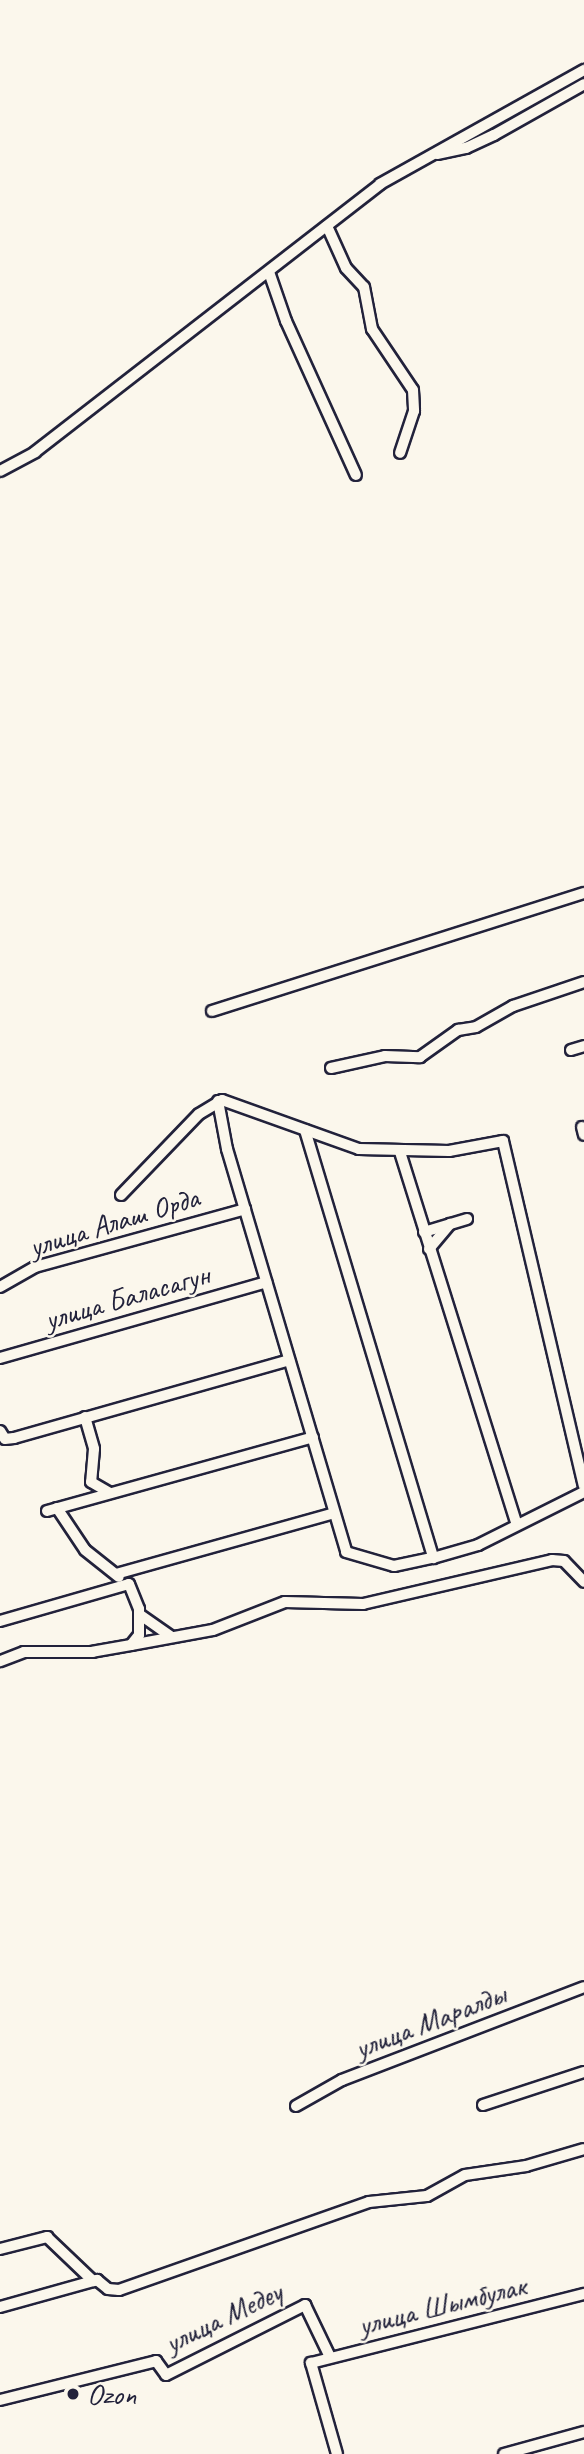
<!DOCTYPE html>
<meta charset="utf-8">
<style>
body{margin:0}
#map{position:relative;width:584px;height:2454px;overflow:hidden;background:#fbf7ec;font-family:Caveat,sans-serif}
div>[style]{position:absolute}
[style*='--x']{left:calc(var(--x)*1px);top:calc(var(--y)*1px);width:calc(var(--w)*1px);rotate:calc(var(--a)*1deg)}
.roads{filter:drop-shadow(2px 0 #22223b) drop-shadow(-2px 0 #22223b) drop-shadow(0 2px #22223b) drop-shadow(0 -2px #22223b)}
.minor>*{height:10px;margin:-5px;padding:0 5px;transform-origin:5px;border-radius:5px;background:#fbf7ec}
.dots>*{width:19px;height:19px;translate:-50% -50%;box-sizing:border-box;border:4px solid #fbf7ec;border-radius:50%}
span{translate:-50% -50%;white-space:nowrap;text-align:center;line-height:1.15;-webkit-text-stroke:5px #fbf7ec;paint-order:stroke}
.street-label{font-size:30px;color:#22223b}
.poi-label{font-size:30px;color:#22223b}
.left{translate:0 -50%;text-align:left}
</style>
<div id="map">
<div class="roads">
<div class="minor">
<i style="--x:437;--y:154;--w:30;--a:-12"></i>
<i style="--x:466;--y:148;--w:31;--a:-25"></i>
<i style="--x:494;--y:135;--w:103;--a:-29.5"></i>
<i style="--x:327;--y:226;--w:46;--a:65.7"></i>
<i style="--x:346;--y:268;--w:26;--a:47"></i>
<i style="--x:364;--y:287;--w:43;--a:79.2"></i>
<i style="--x:372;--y:329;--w:73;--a:56.1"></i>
<i style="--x:413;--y:390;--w:21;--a:87"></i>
<i style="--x:414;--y:411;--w:44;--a:108.4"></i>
<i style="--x:269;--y:272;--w:52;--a:70.9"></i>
<i style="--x:286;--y:321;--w:169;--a:65.6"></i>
<i style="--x:0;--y:471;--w:40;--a:-28"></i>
<i style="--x:35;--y:452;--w:437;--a:-37.8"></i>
<i style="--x:380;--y:184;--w:234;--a:-29.2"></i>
<i style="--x:212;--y:1011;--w:390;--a:-17.6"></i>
<i style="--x:571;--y:1050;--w:14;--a:-17"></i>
<i style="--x:331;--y:1068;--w:55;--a:-12.5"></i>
<i style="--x:385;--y:1056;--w:35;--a:2"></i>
<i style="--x:420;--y:1057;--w:47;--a:-35.4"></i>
<i style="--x:458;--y:1030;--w:18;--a:-9"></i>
<i style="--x:476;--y:1027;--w:43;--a:-29.6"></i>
<i style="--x:513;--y:1006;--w:75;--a:-18.7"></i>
<i style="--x:218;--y:1101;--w:49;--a:79.4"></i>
<i style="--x:227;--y:1149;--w:420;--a:73.5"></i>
<i style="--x:346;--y:1552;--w:50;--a:16.3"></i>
<i style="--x:394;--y:1566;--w:40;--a:-12"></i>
<i style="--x:433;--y:1558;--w:47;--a:-16.1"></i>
<i style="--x:478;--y:1545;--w:119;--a:-26.6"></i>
<i style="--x:582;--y:1127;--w:8;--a:76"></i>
<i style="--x:305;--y:1130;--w:447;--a:73.3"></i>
<i style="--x:400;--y:1152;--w:389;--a:72.6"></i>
<i style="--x:121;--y:1195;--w:112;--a:-46.1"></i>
<i style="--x:199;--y:1114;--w:27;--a:-31"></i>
<i style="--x:222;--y:1100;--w:145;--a:19.7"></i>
<i style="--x:359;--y:1149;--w:90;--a:1.3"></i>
<i style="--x:449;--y:1151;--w:55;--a:-10.5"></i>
<i style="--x:503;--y:1141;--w:354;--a:76.8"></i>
<i style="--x:424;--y:1232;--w:45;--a:-16.8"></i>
<i style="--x:429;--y:1249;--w:33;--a:-50"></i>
<i style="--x:0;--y:1287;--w:40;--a:-29.7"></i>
<i style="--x:35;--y:1267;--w:218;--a:-15.4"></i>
<i style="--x:0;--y:1358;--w:277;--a:-15.9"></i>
<i style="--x:85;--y:1417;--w:33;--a:74"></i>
<i style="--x:94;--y:1449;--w:33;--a:95"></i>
<i style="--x:91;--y:1482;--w:22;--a:30"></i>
<i style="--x:0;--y:1431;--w:9;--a:58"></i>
<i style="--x:5;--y:1439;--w:9;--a:-6"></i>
<i style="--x:14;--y:1438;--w:286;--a:-15.8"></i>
<i style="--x:57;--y:1508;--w:50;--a:56.3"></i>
<i style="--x:85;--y:1550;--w:43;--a:38.5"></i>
<i style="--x:47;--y:1511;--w:276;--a:-15.5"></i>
<i style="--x:116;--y:1574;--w:226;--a:-15.6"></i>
<i style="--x:139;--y:1614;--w:38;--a:35"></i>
<i style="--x:0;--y:1621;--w:134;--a:-16"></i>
<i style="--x:129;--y:1584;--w:27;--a:68"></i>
<i style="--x:139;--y:1609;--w:26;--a:90"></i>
<i style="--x:139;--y:1635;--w:13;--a:129"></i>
<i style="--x:131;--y:1645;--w:39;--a:170"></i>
<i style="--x:93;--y:1652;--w:69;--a:180"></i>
<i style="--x:24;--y:1652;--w:26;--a:159"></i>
<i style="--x:131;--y:1645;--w:83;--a:-10.4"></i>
<i style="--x:213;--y:1630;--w:77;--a:-21.3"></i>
<i style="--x:285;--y:1602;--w:78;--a:1.5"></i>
<i style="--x:363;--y:1604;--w:194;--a:-13.1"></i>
<i style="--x:552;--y:1560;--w:12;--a:5"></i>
<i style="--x:564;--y:1561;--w:29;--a:46"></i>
<i style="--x:483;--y:2105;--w:106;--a:-18.1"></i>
<i style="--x:296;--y:2106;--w:53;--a:-29.5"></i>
<i style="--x:342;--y:2080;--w:259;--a:-21"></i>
<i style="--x:0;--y:2249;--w:49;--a:-14.3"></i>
<i style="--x:47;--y:2237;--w:64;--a:43.7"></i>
<i style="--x:0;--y:2307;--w:101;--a:-15.6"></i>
<i style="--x:97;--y:2280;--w:14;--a:39"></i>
<i style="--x:108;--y:2289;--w:11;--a:5"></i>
<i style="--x:119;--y:2290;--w:265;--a:-19.4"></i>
<i style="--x:369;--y:2202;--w:58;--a:-5.9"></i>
<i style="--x:427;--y:2196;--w:43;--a:-28.9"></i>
<i style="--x:465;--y:2175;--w:62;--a:-8.4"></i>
<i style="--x:526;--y:2166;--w:60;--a:-16.3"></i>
<i style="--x:0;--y:2400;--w:161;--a:-14"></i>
<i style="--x:156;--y:2361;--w:17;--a:54"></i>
<i style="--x:166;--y:2375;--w:156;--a:-26.7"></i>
<i style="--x:305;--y:2305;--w:58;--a:64.3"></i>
<i style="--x:337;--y:2454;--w:95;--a:-105.9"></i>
<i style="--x:311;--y:2363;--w:282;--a:-14.2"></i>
<i style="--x:504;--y:2454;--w:83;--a:-15.4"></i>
</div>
</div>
<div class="dots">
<i style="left:73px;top:2394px;background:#22223b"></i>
</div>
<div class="street-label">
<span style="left:114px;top:1222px;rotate:-17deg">улица Алаш Орда</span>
<span style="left:127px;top:1297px;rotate:-16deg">улица Баласагун</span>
<span style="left:430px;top:2021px;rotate:-21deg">улица Маралды</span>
<span style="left:442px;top:2305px;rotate:-14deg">улица Шымбулак</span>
<span style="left:223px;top:2317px;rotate:-26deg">улица Медеу</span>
</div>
<div class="poi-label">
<span class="left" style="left:87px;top:2394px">Ozon</span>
</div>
</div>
